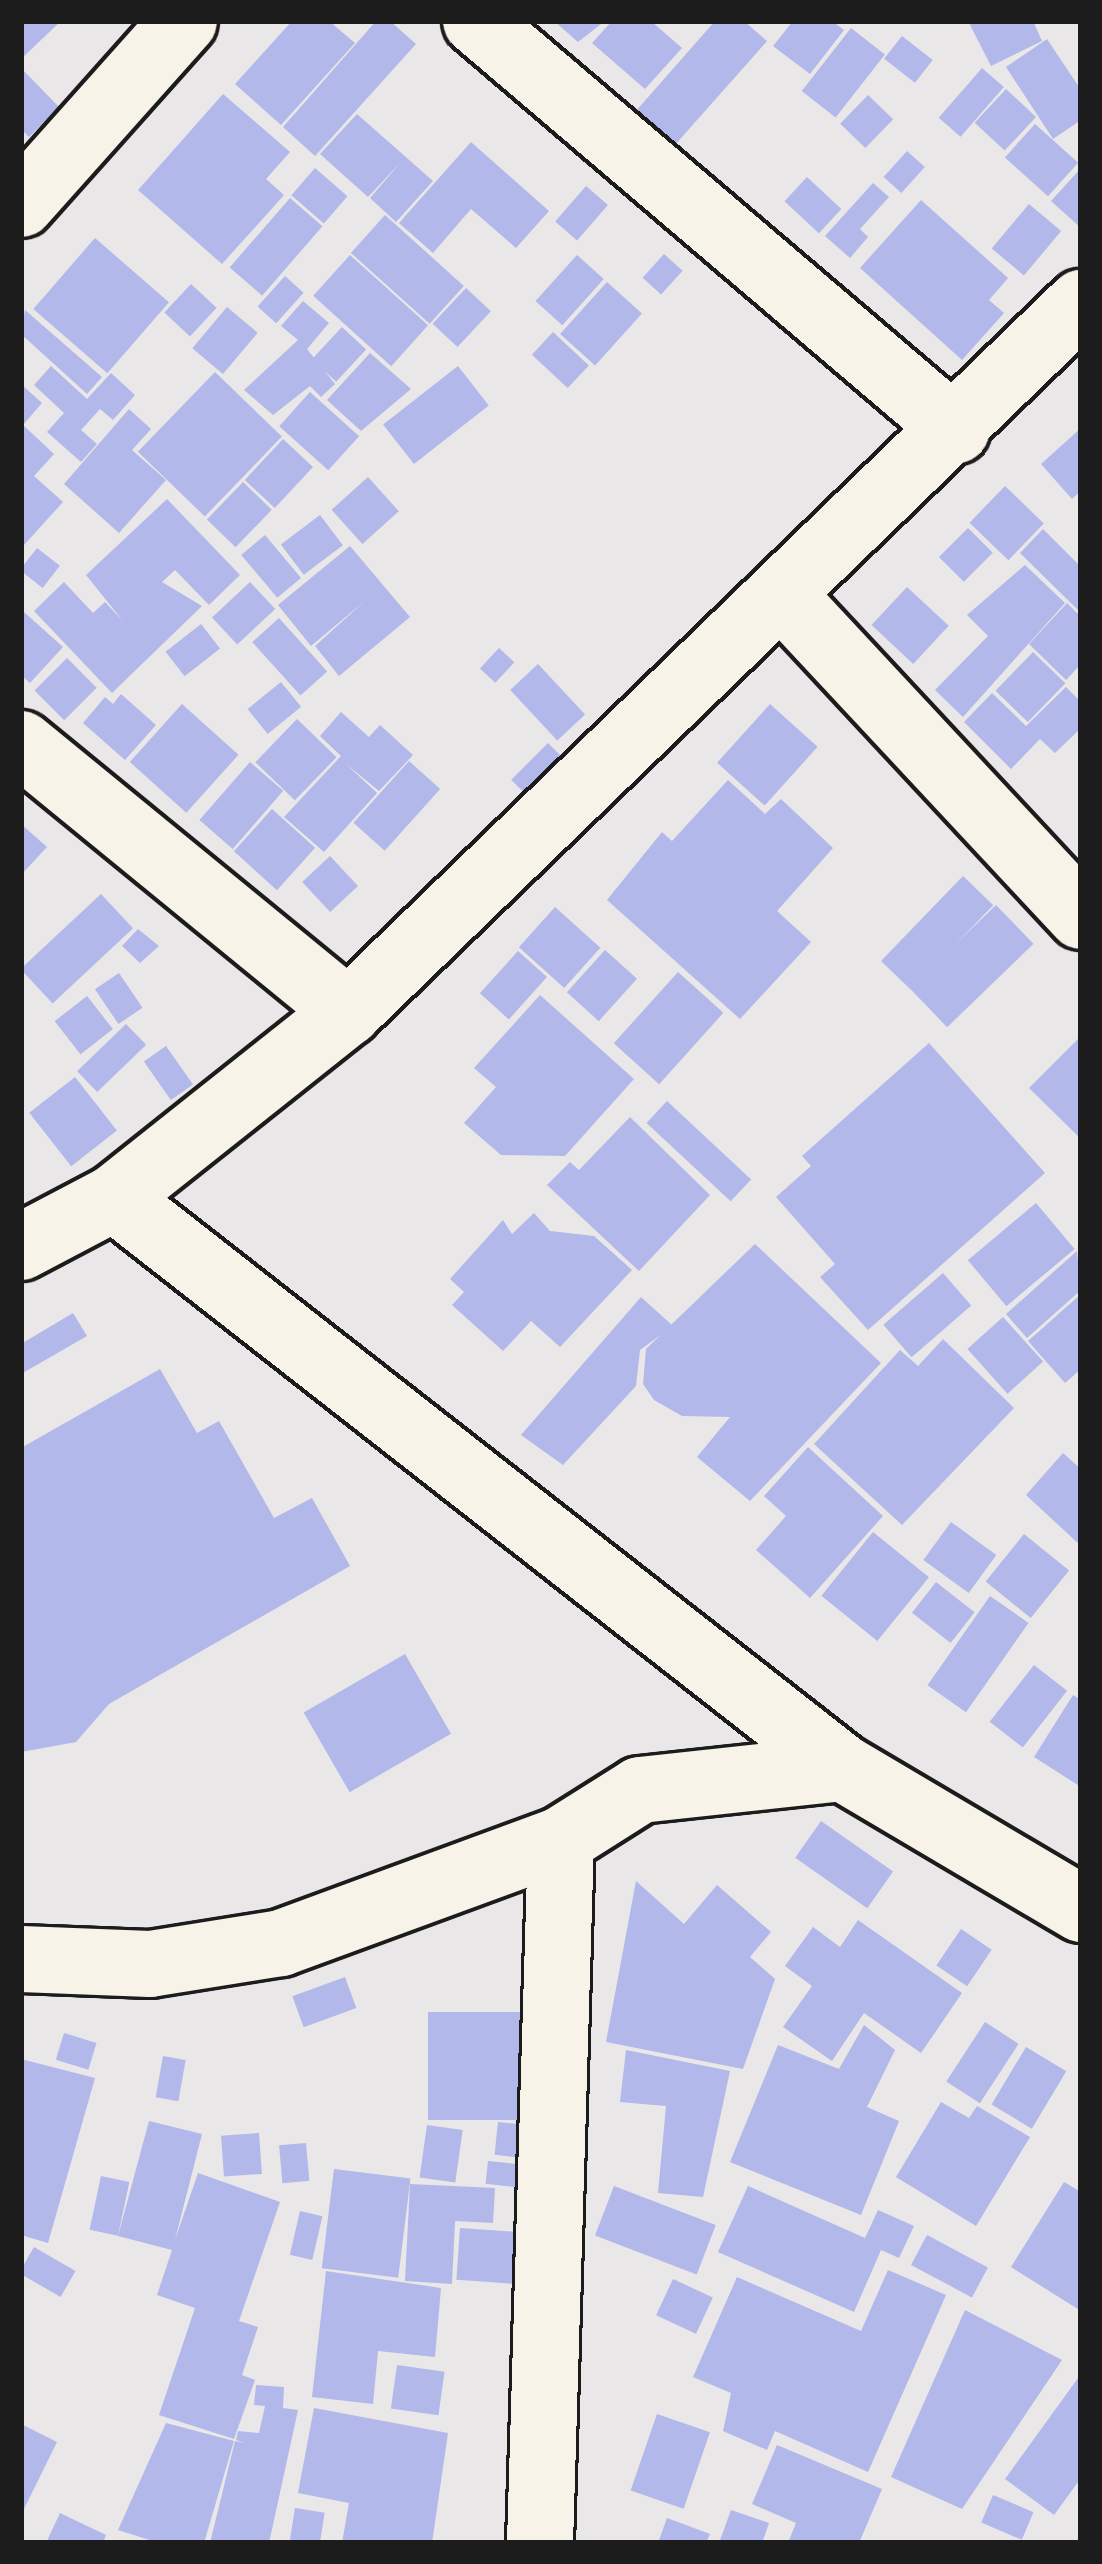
<!DOCTYPE html>
<style>
body{margin:0}
#map{position:relative;width:1102px;height:2564px;overflow:hidden;background:#e9e7e8;font-family:Itim,sans-serif}
div>[style]{position:absolute}
[style*='--x']{left:calc(var(--x)*1px);top:calc(var(--y)*1px);width:calc(var(--w)*1px);rotate:calc(var(--a)*1deg)}
.building>*{inset:0;background:#b2b8e9;transform-origin:0 0}
.roads{filter:drop-shadow(3px 0 #1c1c1c) drop-shadow(-3px 0 #1c1c1c) drop-shadow(0 3px #1c1c1c) drop-shadow(0 -3px #1c1c1c)}
.minor>*{height:66px;margin:-33px;padding:0 33px;transform-origin:33px;border-radius:33px;background:#f7f3e8}
span{translate:-50% -50%;white-space:nowrap;text-align:center;line-height:1.15;-webkit-text-stroke:12px #f7f3e8;paint-order:stroke}
.frame{position:absolute;inset:0;border:24px solid #1c1c1c;pointer-events:none}
</style>
<div id="map">
<div class="building">
<i style="clip-path:polygon(21px 21px,61px 21px,21px 59px)"></i>
<i style="clip-path:polygon(292px 21px,329px 21px,355px 43px,281px 125px,235px 84px)"></i>
<i style="clip-path:polygon(376px 21px,390px 21px,416px 44px,315px 156px,283px 127px)"></i>
<i style="clip-path:polygon(554px 21px,605px 21px,578px 42px)"></i>
<i style="clip-path:polygon(612px 21px,651px 21px,682px 48px,645px 89px,592px 43px)"></i>
<i style="clip-path:polygon(715px 21px,744px 21px,767px 41px,674px 146px,635px 112px)"></i>
<i style="clip-path:polygon(793px 21px,832px 21px,844px 30px,810px 74px,773px 46px)"></i>
<i style="clip-path:polygon(968px 21px,1033px 21px,1042px 41px,991px 66px)"></i>
<i style="left:851px;top:28px;width:43px;height:80px;rotate:38deg"></i>
<i style="left:902px;top:36px;width:39px;height:29px;rotate:38deg"></i>
<i style="clip-path:polygon(1047px 39px,1081px 90px,1081px 120px,1053px 139px,1006px 67px)"></i>
<i style="clip-path:polygon(21px 68px,59px 107px,29px 137px,21px 129px)"></i>
<i style="left:982px;top:68px;width:29px;height:66px;rotate:41deg"></i>
<i style="left:1006px;top:89px;width:41px;height:46px;rotate:43deg"></i>
<i style="clip-path:polygon(223px 94px,290px 152px,266px 179px,284px 195px,222px 264px,138px 190px)"></i>
<i style="left:868px;top:95px;width:35px;height:40px;rotate:44deg"></i>
<i style="clip-path:polygon(357px 114px,433px 181px,396px 222px,370px 198px,401px 162px,368px 197px,320px 154px)"></i>
<i style="left:1035px;top:124px;width:58px;height:45px;rotate:42deg"></i>
<i style="clip-path:polygon(471px 142px,549px 211px,516px 248px,471px 209px,433px 253px,399px 223px)"></i>
<i style="left:907px;top:151px;width:24px;height:35px;rotate:42deg"></i>
<i style="left:315px;top:168px;width:43px;height:36px;rotate:41deg"></i>
<i style="clip-path:polygon(1081px 168px,1081px 228px,1051px 201px)"></i>
<i style="left:807px;top:177px;width:47px;height:33px;rotate:43deg"></i>
<i style="clip-path:polygon(873px 183px,889px 197px,860px 229px,868px 237px,850px 258px,825px 236px)"></i>
<i style="left:586px;top:186px;width:29px;height:47px;rotate:41deg"></i>
<i style="left:290px;top:198px;width:43px;height:92px;rotate:41deg"></i>
<i style="clip-path:polygon(921px 200px,1008px 278px,989px 300px,1004px 313px,962px 360px,860px 268px)"></i>
<i style="left:1029px;top:204px;width:42px;height:58px;rotate:40deg"></i>
<i style="left:385px;top:215px;width:106px;height:51px;rotate:42deg"></i>
<i style="left:95px;top:238px;width:98px;height:94px;rotate:41deg"></i>
<i style="left:664px;top:254px;width:25px;height:32px;rotate:42deg"></i>
<i style="left:350px;top:255px;width:105px;height:55px;rotate:42deg"></i>
<i style="left:577px;top:255px;width:36px;height:62px;rotate:42deg"></i>
<i style="left:285px;top:276px;width:25px;height:41px;rotate:42deg"></i>
<i style="left:607px;top:282px;width:47px;height:70px;rotate:42deg"></i>
<i style="left:191px;top:284px;width:35px;height:39px;rotate:43deg"></i>
<i style="left:466px;top:288px;width:34px;height:49px;rotate:43deg"></i>
<i style="clip-path:polygon(303px 301px,329px 323px,307px 349px,335px 384px,321px 397px,310px 386px,273px 415px,244px 390px,298px 340px,281px 326px)"></i>
<i style="left:227px;top:307px;width:40px;height:54px;rotate:40deg"></i>
<i style="clip-path:polygon(25px 310px,102px 377px,87px 394px,21px 334px)"></i>
<i style="left:342px;top:327px;width:33px;height:44px;rotate:43deg"></i>
<i style="left:553px;top:332px;width:49px;height:31px;rotate:43deg"></i>
<i style="clip-path:polygon(370px 353px,411px 389px,361px 431px,327px 400px)"></i>
<i style="clip-path:polygon(51px 366px,87px 399px,111px 373px,135px 395px,113px 420px,100px 409px,81px 430px,97px 444px,81px 462px,47px 432px,64px 413px,34px 385px)"></i>
<i style="left:458px;top:366px;width:50px;height:95px;rotate:52deg"></i>
<i style="left:215px;top:372px;width:93px;height:111px;rotate:44deg"></i>
<i style="clip-path:polygon(21px 384px,42px 403px,23px 425px,54px 454px,34px 476px,63px 502px,24px 545px)"></i>
<i style="left:310px;top:392px;width:66px;height:46px;rotate:42deg"></i>
<i style="clip-path:polygon(129px 409px,151px 429px,132px 450px,166px 480px,119px 533px,64px 484px)"></i>
<i style="clip-path:polygon(1081px 428px,1081px 491px,1072px 499px,1041px 464px)"></i>
<i style="left:283px;top:439px;width:41px;height:56px;rotate:43deg"></i>
<i style="left:368px;top:477px;width:46px;height:49px;rotate:48deg"></i>
<i style="left:243px;top:482px;width:40px;height:52px;rotate:44deg"></i>
<i style="left:1005px;top:486px;width:54px;height:51px;rotate:44deg"></i>
<i style="clip-path:polygon(167px 499px,240px 575px,209px 605px,175px 570px,162px 582px,202px 606px,112px 693px,34px 611px,64px 582px,93px 613px,105px 602px,123px 621px,86px 575px)"></i>
<i style="left:320px;top:515px;width:38px;height:49px;rotate:53deg"></i>
<i style="left:968px;top:528px;width:35px;height:41px;rotate:45deg"></i>
<i style="clip-path:polygon(1043px 529px,1081px 567px,1081px 613px,1020px 553px)"></i>
<i style="left:265px;top:535px;width:56px;height:31px;rotate:50deg"></i>
<i style="clip-path:polygon(350px 546px,410px 617px,339px 676px,315px 646px,366px 600px,311px 646px,278px 605px)"></i>
<i style="left:37px;top:548px;width:29px;height:28px;rotate:38deg"></i>
<i style="clip-path:polygon(1025px 565px,1065px 603px,963px 717px,935px 690px,988px 636px,967px 615px)"></i>
<i style="left:250px;top:582px;width:37px;height:52px;rotate:47deg"></i>
<i style="left:907px;top:587px;width:57px;height:52px;rotate:43deg"></i>
<i style="clip-path:polygon(1067px 603px,1081px 617px,1081px 664px,1066px 680px,1029px 644px)"></i>
<i style="clip-path:polygon(24px 612px,63px 647px,30px 683px,21px 675px)"></i>
<i style="left:279px;top:618px;width:72px;height:36px;rotate:48deg"></i>
<i style="left:201px;top:624px;width:31px;height:45px;rotate:52deg"></i>
<i style="left:499px;top:648px;width:21px;height:28px;rotate:43deg"></i>
<i style="left:1033px;top:652px;width:45px;height:54px;rotate:44deg"></i>
<i style="left:67px;top:658px;width:42px;height:46px;rotate:45deg"></i>
<i style="left:538px;top:664px;width:69px;height:38px;rotate:47deg"></i>
<i style="left:281px;top:682px;width:32px;height:43px;rotate:51deg"></i>
<i style="clip-path:polygon(1066px 687px,1081px 702px,1081px 728px,1055px 753px,1040px 739px,1011px 769px,964px 722px,992px 693px,1026px 726px)"></i>
<i style="clip-path:polygon(121px 694px,156px 725px,125px 760px,83px 723px,105px 697px,113px 704px)"></i>
<i style="left:182px;top:704px;width:76px;height:78px;rotate:42deg"></i>
<i style="left:770px;top:704px;width:64px;height:79px;rotate:42deg"></i>
<i style="clip-path:polygon(341px 712px,369px 737px,380px 725px,413px 755px,379px 791px,345px 763px,377px 793px,324px 852px,284px 817px,341px 756px,320px 736px)"></i>
<i style="left:297px;top:719px;width:55px;height:60px;rotate:44deg"></i>
<i style="left:548px;top:743px;width:21px;height:52px;rotate:45deg"></i>
<i style="left:409px;top:761px;width:42px;height:83px;rotate:42deg"></i>
<i style="left:250px;top:762px;width:44px;height:77px;rotate:41deg"></i>
<i style="clip-path:polygon(728px 780px,765px 814px,781px 799px,833px 848px,777px 911px,811px 942px,740px 1019px,607px 900px,662px 832px,672px 841px)"></i>
<i style="left:272px;top:809px;width:58px;height:57px;rotate:42deg"></i>
<i style="clip-path:polygon(21px 824px,47px 847px,21px 875px)"></i>
<i style="left:330px;top:856px;width:41px;height:38px;rotate:47deg"></i>
<i style="left:963px;top:876px;width:42px;height:118px;rotate:44deg"></i>
<i style="left:101px;top:894px;width:47px;height:110px;rotate:47deg"></i>
<i style="left:996px;top:905px;width:54px;height:120px;rotate:46deg"></i>
<i style="left:555px;top:907px;width:61px;height:54px;rotate:42deg"></i>
<i style="clip-path:polygon(138px 929px,159px 946px,140px 963px,122px 946px)"></i>
<i style="left:605px;top:950px;width:43px;height:57px;rotate:42deg"></i>
<i style="left:518px;top:951px;width:39px;height:57px;rotate:42deg"></i>
<i style="left:678px;top:972px;width:61px;height:96px;rotate:42deg"></i>
<i style="left:119px;top:973px;width:42px;height:29px;rotate:56deg"></i>
<i style="clip-path:polygon(540px 995px,634px 1079px,565px 1156px,501px 1155px,464px 1123px,496px 1087px,474px 1068px)"></i>
<i style="left:87px;top:996px;width:42px;height:41px;rotate:52deg"></i>
<i style="left:126px;top:1024px;width:29px;height:68px;rotate:46deg"></i>
<i style="clip-path:polygon(1081px 1036px,1081px 1139px,1029px 1088px)"></i>
<i style="clip-path:polygon(929px 1043px,1045px 1173px,868px 1330px,820px 1277px,835px 1264px,776px 1197px,811px 1166px,802px 1156px)"></i>
<i style="left:166px;top:1046px;width:47px;height:27px;rotate:55deg"></i>
<i style="left:75px;top:1077px;width:68px;height:58px;rotate:52deg"></i>
<i style="left:667px;top:1101px;width:115px;height:30px;rotate:43deg"></i>
<i style="clip-path:polygon(630px 1117px,710px 1195px,639px 1271px,547px 1185px,570px 1162px,579px 1170px)"></i>
<i style="left:1036px;top:1203px;width:60px;height:89px;rotate:50deg"></i>
<i style="clip-path:polygon(534px 1213px,550px 1231px,594px 1236px,632px 1270px,560px 1347px,531px 1321px,503px 1351px,452px 1305px,464px 1292px,450px 1279px,503px 1220px,512px 1234px)"></i>
<i style="clip-path:polygon(755px 1244px,881px 1363px,750px 1501px,697px 1457px,730px 1417px,682px 1416px,654px 1400px,643px 1384px,646px 1349px)"></i>
<i style="clip-path:polygon(1077px 1251px,1081px 1290px,1027px 1338px,1006px 1314px)"></i>
<i style="left:943px;top:1273px;width:43px;height:79px;rotate:49deg"></i>
<i style="clip-path:polygon(1081px 1294px,1081px 1369px,1065px 1383px,1028px 1341px)"></i>
<i style="clip-path:polygon(641px 1297px,673px 1326px,640px 1350px,636px 1386px,563px 1465px,521px 1435px)"></i>
<i style="clip-path:polygon(73px 1313px,87px 1336px,21px 1374px,21px 1344px)"></i>
<i style="left:1003px;top:1317px;width:60px;height:48px;rotate:48deg"></i>
<i style="clip-path:polygon(943px 1339px,1014px 1408px,902px 1525px,814px 1444px,900px 1350px,918px 1366px)"></i>
<i style="clip-path:polygon(160px 1369px,197px 1433px,219px 1421px,274px 1518px,312px 1498px,350px 1566px,109px 1704px,76px 1742px,21px 1752px,21px 1448px)"></i>
<i style="clip-path:polygon(808px 1447px,883px 1516px,810px 1598px,756px 1550px,786px 1516px,764px 1496px)"></i>
<i style="clip-path:polygon(1063px 1453px,1081px 1469px,1081px 1546px,1026px 1495px)"></i>
<i style="left:951px;top:1522px;width:56px;height:47px;rotate:36deg"></i>
<i style="left:873px;top:1532px;width:72px;height:82px;rotate:39deg"></i>
<i style="left:1024px;top:1534px;width:58px;height:61px;rotate:39deg"></i>
<i style="left:936px;top:1582px;width:49px;height:39px;rotate:38deg"></i>
<i style="left:990px;top:1596px;width:47px;height:109px;rotate:35deg"></i>
<i style="left:405px;top:1654px;width:92px;height:117px;rotate:60deg"></i>
<i style="left:1034px;top:1665px;width:42px;height:72px;rotate:38deg"></i>
<i style="clip-path:polygon(1073px 1695px,1081px 1700px,1081px 1787px,1034px 1757px)"></i>
<i style="left:821px;top:1821px;width:88px;height:45px;rotate:35deg"></i>
<i style="clip-path:polygon(636px 1881px,684px 1924px,717px 1885px,771px 1932px,750px 1957px,775px 1979px,743px 2069px,606px 2042px)"></i>
<i style="clip-path:polygon(858px 1920px,962px 1993px,921px 2053px,864px 2013px,832px 2061px,783px 2027px,812px 1986px,785px 1966px,813px 1927px,840px 1947px)"></i>
<i style="left:961px;top:1929px;width:37px;height:44px;rotate:34deg"></i>
<i style="left:345px;top:1977px;width:33px;height:56px;rotate:70deg"></i>
<i style="left:428px;top:2012px;width:94px;height:108px"></i>
<i style="left:985px;top:2022px;width:40px;height:71px;rotate:33deg"></i>
<i style="clip-path:polygon(864px 2025px,895px 2050px,867px 2107px,899px 2121px,861px 2215px,730px 2162px,778px 2045px,839px 2069px)"></i>
<i style="left:64px;top:2033px;width:34px;height:28px;rotate:17deg"></i>
<i style="left:1026px;top:2047px;width:47px;height:67px;rotate:31deg"></i>
<i style="clip-path:polygon(626px 2050px,730px 2071px,703px 2197px,658px 2193px,666px 2106px,620px 2102px)"></i>
<i style="left:163px;top:2056px;width:23px;height:42px;rotate:10deg"></i>
<i style="clip-path:polygon(21px 2059px,95px 2078px,48px 2243px,21px 2235px)"></i>
<i style="clip-path:polygon(941px 2102px,969px 2118px,977px 2106px,1030px 2137px,976px 2226px,896px 2177px)"></i>
<i style="clip-path:polygon(149px 2121px,202px 2134px,175px 2240px,198px 2173px,280px 2202px,239px 2321px,258px 2327px,242px 2375px,255px 2380px,234px 2439px,159px 2415px,195px 2308px,157px 2295px,172px 2250px,118px 2236px)"></i>
<i style="left:498px;top:2122px;width:27px;height:33px;rotate:6deg"></i>
<i style="left:427px;top:2125px;width:36px;height:53px;rotate:8deg"></i>
<i style="left:259px;top:2133px;width:41px;height:38px;rotate:86deg"></i>
<i style="left:306px;top:2143px;width:38px;height:27px;rotate:85deg"></i>
<i style="left:488px;top:2161px;width:30px;height:23px;rotate:6deg"></i>
<i style="left:334px;top:2169px;width:77px;height:100px;rotate:7deg"></i>
<i style="left:101px;top:2176px;width:29px;height:55px;rotate:12deg"></i>
<i style="clip-path:polygon(1064px 2182px,1081px 2192px,1081px 2311px,1011px 2267px)"></i>
<i style="clip-path:polygon(410px 2184px,495px 2188px,493px 2223px,455px 2221px,452px 2284px,405px 2281px)"></i>
<i style="left:614px;top:2186px;width:109px;height:53px;rotate:21deg"></i>
<i style="clip-path:polygon(748px 2186px,865px 2238px,878px 2210px,914px 2226px,899px 2258px,881px 2250px,854px 2312px,718px 2252px)"></i>
<i style="left:300px;top:2211px;width:23px;height:45px;rotate:13deg"></i>
<i style="left:460px;top:2228px;width:59px;height:52px;rotate:4deg"></i>
<i style="left:927px;top:2235px;width:69px;height:34px;rotate:28deg"></i>
<i style="left:34px;top:2247px;width:48px;height:30px;rotate:30deg"></i>
<i style="clip-path:polygon(888px 2270px,946px 2295px,868px 2472px,775px 2431px,767px 2450px,723px 2431px,731px 2393px,693px 2377px,737px 2277px,861px 2331px)"></i>
<i style="clip-path:polygon(326px 2271px,441px 2288px,435px 2357px,378px 2351px,373px 2404px,312px 2397px)"></i>
<i style="left:673px;top:2279px;width:44px;height:40px;rotate:25deg"></i>
<i style="clip-path:polygon(965px 2310px,1062px 2360px,962px 2509px,891px 2477px)"></i>
<i style="left:397px;top:2365px;width:48px;height:44px;rotate:8deg"></i>
<i style="clip-path:polygon(1081px 2374px,1081px 2478px,1054px 2515px,1005px 2479px)"></i>
<i style="clip-path:polygon(256px 2385px,284px 2387px,283px 2408px,298px 2410px,269px 2543px,210px 2543px,235px 2441px,245px 2443px,236px 2440px,238px 2431px,259px 2433px,265px 2406px,254px 2405px)"></i>
<i style="clip-path:polygon(314px 2408px,448px 2433px,432px 2543px,342px 2543px,349px 2503px,298px 2493px)"></i>
<i style="left:657px;top:2414px;width:56px;height:81px;rotate:19deg"></i>
<i style="clip-path:polygon(166px 2423px,234px 2441px,204px 2543px,159px 2543px,118px 2530px)"></i>
<i style="clip-path:polygon(21px 2424px,57px 2442px,21px 2515px)"></i>
<i style="clip-path:polygon(777px 2445px,882px 2489px,859px 2543px,788px 2543px,796px 2523px,752px 2504px)"></i>
<i style="left:993px;top:2495px;width:44px;height:30px;rotate:23deg"></i>
<i style="left:295px;top:2508px;width:30px;height:33px;rotate:9deg"></i>
<i style="clip-path:polygon(731px 2510px,769px 2523px,762px 2543px,719px 2543px)"></i>
<i style="clip-path:polygon(60px 2513px,106px 2535px,103px 2543px,46px 2543px)"></i>
<i style="clip-path:polygon(667px 2518px,710px 2534px,706px 2543px,658px 2543px)"></i>
</div>
<div class="roads">
<div class="minor">
<i style="--x:476;--y:21;--w:631;--a:40.43"></i>
<i style="--x:21;--y:204;--w:245;--a:-48.3"></i>
<i style="--x:782;--y:595;--w:439;--a:47"></i>
<i style="--x:21;--y:744;--w:423;--a:39.3"></i>
<i style="--x:114;--y:1198;--w:925;--a:38.02"></i>
<i style="--x:21;--y:1247;--w:105;--a:-27.8"></i>
<i style="--x:114;--y:1198;--w:299;--a:-38.5"></i>
<i style="--x:348;--y:1012;--w:1020;--a:-44.05"></i>
<i style="--x:21;--y:1959;--w:129;--a:2.2"></i>
<i style="--x:150;--y:1964;--w:133;--a:-9.1"></i>
<i style="--x:281;--y:1943;--w:298;--a:-20.2"></i>
<i style="--x:561;--y:1840;--w:93;--a:-32.3"></i>
<i style="--x:640;--y:1790;--w:204;--a:-6.2"></i>
<i style="--x:843;--y:1768;--w:277;--a:30.6"></i>
<i style="--x:540;--y:2543;--w:703;--a:-88.29"></i>
</div>
</div>
<div class="frame"></div>
</div>
